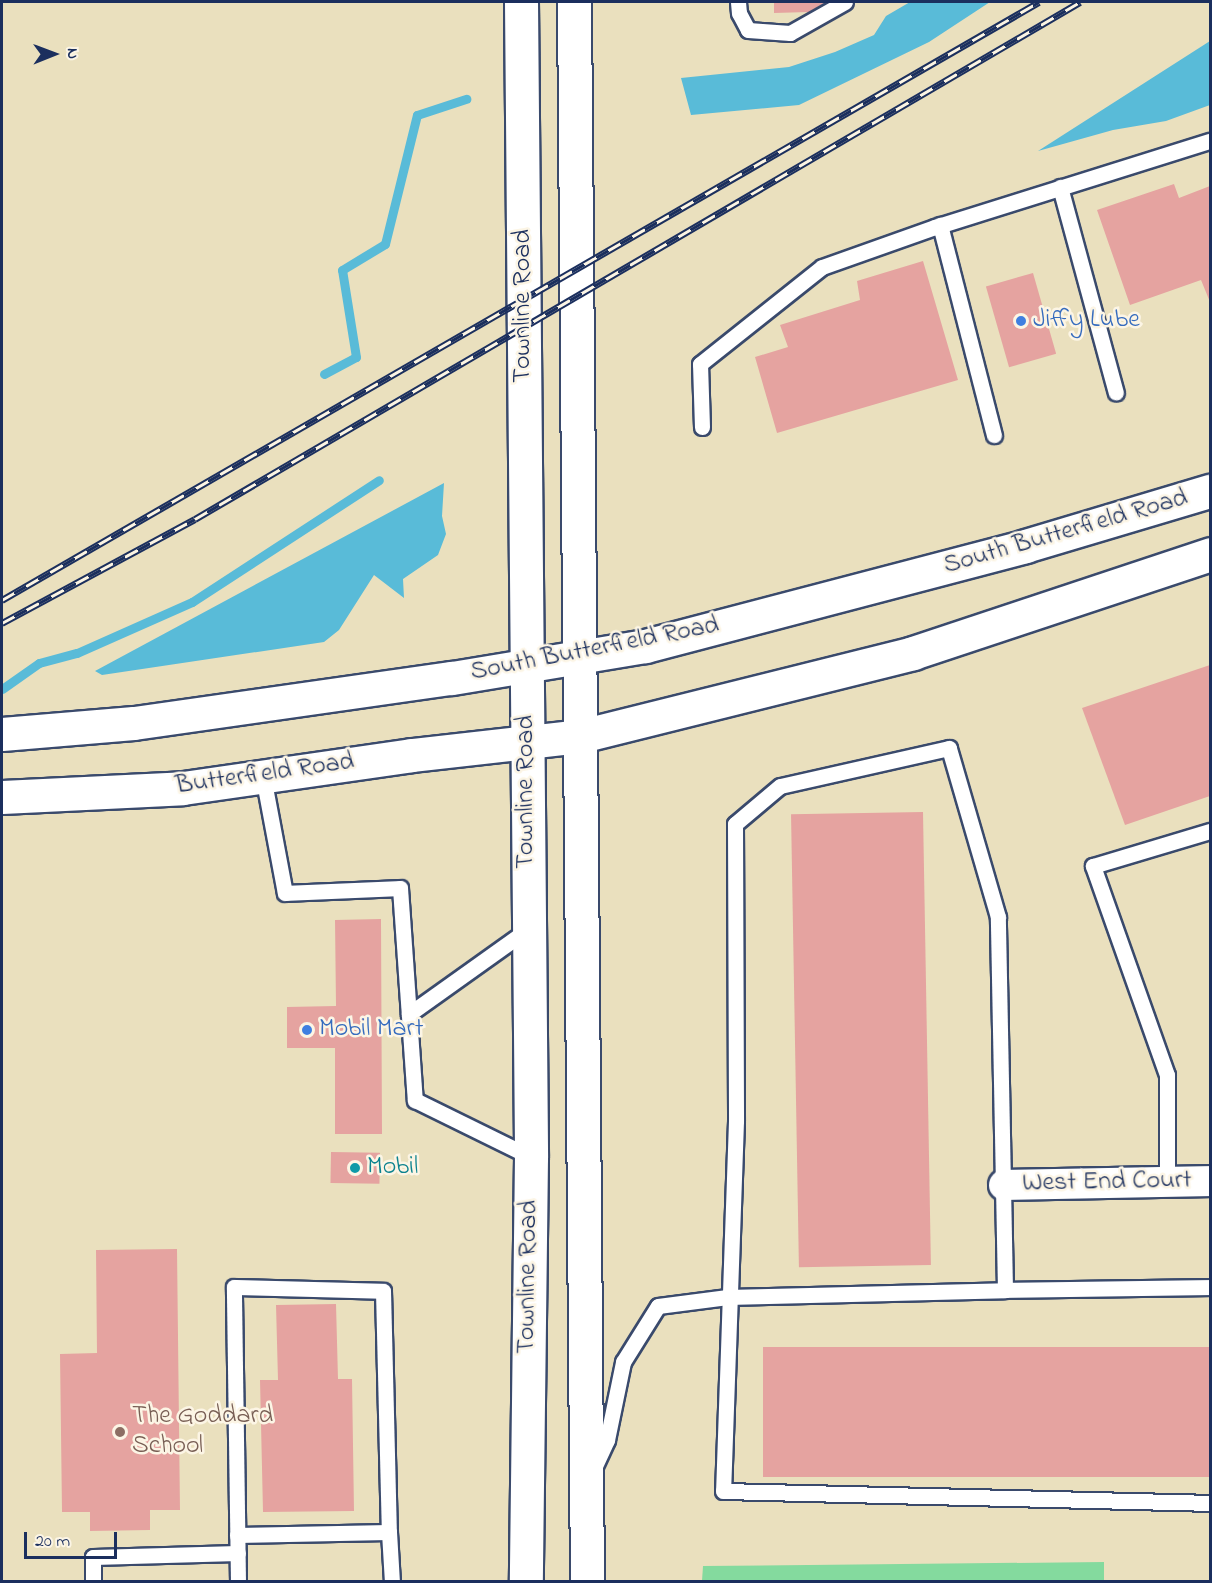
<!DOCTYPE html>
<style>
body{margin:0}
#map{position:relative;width:1212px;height:1583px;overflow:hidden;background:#eae0be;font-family:"Indie Flower",sans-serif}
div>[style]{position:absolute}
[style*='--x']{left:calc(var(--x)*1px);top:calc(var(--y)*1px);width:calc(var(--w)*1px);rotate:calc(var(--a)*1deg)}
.green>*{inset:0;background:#84da9e}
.water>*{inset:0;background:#59bbd8}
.stream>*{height:9px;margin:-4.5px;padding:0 4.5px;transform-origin:4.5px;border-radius:4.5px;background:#59bbd8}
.building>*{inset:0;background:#e5a3a0;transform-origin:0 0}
.roads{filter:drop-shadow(2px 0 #3a4a6c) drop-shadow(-2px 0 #3a4a6c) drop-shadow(0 2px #3a4a6c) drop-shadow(0 -2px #3a4a6c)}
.lane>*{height:15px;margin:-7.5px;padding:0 7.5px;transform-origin:7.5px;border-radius:7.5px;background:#fff}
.street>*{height:30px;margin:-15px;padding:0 15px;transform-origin:15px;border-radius:15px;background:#fff}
.secondary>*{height:33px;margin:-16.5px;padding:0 16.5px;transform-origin:16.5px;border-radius:16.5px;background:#fff}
.primary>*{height:33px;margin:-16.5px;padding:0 16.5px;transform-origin:16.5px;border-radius:16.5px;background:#fff}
.rail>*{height:7px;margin-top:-3.5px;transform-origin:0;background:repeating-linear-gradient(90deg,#fcf5e5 0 14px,#1b2f5e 0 28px);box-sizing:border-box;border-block:2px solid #1b2f5e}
.dots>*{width:16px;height:16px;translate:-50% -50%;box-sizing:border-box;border:3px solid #fcf5e5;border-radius:50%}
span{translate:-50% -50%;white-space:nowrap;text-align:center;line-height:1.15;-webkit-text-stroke:5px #fcf5e5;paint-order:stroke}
.street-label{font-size:26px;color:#1b2f5e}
.shop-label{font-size:26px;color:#366cbe}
.left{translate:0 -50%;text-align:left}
.culture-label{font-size:26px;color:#0d838f}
.education-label{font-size:26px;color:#785e54}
.frame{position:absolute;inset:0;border:3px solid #1b2f5e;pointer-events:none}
.north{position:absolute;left:24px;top:24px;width:60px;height:60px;-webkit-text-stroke:4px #fcf5e5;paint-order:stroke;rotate:89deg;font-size:16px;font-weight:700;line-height:24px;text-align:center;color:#1b2f5e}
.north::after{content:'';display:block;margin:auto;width:21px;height:27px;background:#1b2f5e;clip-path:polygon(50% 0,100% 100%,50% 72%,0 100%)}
.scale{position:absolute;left:24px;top:1532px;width:93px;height:27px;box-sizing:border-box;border:3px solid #1b2f5e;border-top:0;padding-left:8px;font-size:18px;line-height:21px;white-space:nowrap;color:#1b2f5e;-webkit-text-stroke:4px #fcf5e5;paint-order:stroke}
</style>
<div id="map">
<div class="green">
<i style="clip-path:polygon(1104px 1562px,1104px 1582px,702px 1581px,703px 1566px)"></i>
</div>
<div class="water">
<i style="clip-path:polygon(910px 2px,990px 2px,929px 42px,799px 105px,691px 115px,681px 78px,789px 67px,835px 52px,874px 35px,886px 16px)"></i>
<i style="clip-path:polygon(1210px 41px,1210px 105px,1166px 121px,1113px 130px,1038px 151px)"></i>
<i style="clip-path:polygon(444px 483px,442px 516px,446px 534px,438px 555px,403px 579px,404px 598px,374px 575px,339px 630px,324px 642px,102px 675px,95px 671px)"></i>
</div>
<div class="stream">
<i style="--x:324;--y:374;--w:36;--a:-28"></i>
<i style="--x:356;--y:357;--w:88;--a:-99.1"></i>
<i style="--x:342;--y:270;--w:50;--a:-31.2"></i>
<i style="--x:385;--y:244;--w:133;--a:-76.1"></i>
<i style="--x:417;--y:115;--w:52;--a:-18.1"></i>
<i style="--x:2;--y:689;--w:45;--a:-35.1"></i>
<i style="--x:39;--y:663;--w:39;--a:-15"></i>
<i style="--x:77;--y:653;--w:126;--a:-23.9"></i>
<i style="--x:192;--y:602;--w:223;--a:-33.1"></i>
</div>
<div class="building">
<i style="clip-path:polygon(774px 2px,826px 2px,809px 12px,774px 13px)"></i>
<i style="clip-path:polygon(1174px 184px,1179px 198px,1210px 186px,1210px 302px,1201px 280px,1130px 305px,1097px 210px)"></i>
<i style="clip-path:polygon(923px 261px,958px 380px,777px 433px,755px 357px,788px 347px,780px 325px,860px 300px,857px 281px)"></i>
<i style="left:1033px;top:273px;width:84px;height:49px;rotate:74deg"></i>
<i style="clip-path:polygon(1210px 665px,1210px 796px,1125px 825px,1082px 708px)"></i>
<i style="left:923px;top:812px;width:453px;height:132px;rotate:89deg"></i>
<i style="clip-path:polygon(381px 919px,382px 1134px,335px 1134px,335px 1048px,287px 1048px,287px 1007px,336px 1006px,335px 920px)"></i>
<i style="left:331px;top:1152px;width:49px;height:31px;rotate:1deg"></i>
<i style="clip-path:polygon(177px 1249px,180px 1510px,150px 1510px,150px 1530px,90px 1531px,90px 1512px,62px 1512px,60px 1354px,97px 1353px,96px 1250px)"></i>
<i style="clip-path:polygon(336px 1304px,338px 1379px,352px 1379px,354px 1511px,263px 1512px,260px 1380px,278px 1380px,276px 1305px)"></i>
<i style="left:1210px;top:1347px;width:130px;height:447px;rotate:90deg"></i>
</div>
<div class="roads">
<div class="lane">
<i style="--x:738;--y:2;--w:11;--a:85"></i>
<i style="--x:739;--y:13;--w:19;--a:62"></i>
<i style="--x:748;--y:30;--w:42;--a:4.1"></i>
<i style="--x:790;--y:33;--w:63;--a:-29.4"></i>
<i style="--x:1060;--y:187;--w:213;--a:74.8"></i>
<i style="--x:940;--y:225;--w:217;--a:75.6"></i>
<i style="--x:702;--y:427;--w:63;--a:-91.8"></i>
<i style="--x:700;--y:364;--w:156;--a:-38.5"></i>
<i style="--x:822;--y:267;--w:120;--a:-19.5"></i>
<i style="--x:935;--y:227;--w:288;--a:-17.4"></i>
<i style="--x:263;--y:776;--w:119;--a:79.4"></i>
<i style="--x:285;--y:893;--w:115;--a:-2.5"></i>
<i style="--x:400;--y:888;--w:213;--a:86"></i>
<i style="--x:415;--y:1100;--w:129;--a:26.2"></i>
<i style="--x:409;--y:1014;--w:146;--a:-35.5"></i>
<i style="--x:1167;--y:1181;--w:106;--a:-90"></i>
<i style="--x:1167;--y:1075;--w:222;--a:-109.5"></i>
<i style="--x:1093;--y:866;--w:122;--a:-16.7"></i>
<i style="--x:1210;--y:1287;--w:205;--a:179.2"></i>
<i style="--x:1005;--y:1290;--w:373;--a:-91.1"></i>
<i style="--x:998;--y:917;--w:176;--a:-106.2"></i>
<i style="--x:949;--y:748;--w:173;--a:167.3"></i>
<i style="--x:780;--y:786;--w:59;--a:139.8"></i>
<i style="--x:735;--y:824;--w:297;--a:89.8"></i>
<i style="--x:736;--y:1121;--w:370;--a:92"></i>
<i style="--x:723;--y:1491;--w:487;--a:1.4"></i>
<i style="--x:594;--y:1468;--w:31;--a:-65"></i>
<i style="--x:607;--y:1440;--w:80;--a:-78.4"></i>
<i style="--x:623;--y:1362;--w:66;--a:-58"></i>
<i style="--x:658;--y:1306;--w:70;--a:-7.4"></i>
<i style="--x:727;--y:1297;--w:278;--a:-1.4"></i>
<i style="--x:237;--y:1535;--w:152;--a:-1.1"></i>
<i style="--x:389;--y:1532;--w:50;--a:86.6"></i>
<i style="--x:93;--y:1582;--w:25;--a:-90"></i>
<i style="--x:93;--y:1557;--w:145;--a:-1.6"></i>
<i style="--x:238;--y:1582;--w:295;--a:-90.8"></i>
<i style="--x:234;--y:1287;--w:149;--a:1.5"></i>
<i style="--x:383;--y:1291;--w:241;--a:88.6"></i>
</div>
<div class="street">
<i style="--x:1004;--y:1185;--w:206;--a:-1.1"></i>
</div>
<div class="secondary">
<i style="--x:2;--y:734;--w:132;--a:-4.8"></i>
<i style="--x:134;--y:723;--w:321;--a:-8.1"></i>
<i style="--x:452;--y:678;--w:196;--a:-9.4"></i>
<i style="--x:645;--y:646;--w:393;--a:-14.7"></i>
<i style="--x:1025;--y:546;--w:193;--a:-16.6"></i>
<i style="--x:2;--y:797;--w:181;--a:-2.8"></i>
<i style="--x:183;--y:788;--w:231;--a:-8.2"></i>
<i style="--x:412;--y:755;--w:170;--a:-6.4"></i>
<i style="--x:581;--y:736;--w:342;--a:-14"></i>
<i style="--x:913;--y:653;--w:313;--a:-18.4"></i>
</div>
<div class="primary">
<i style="--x:521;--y:2;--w:1155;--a:89.5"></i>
<i style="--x:531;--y:1157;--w:425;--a:90.7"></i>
<i style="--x:574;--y:2;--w:1580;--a:89.53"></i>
</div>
</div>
<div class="rail">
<i style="--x:2;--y:600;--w:1197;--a:-29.97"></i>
<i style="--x:2;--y:623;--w:219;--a:-28.3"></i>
<i style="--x:195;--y:519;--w:1025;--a:-30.29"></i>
</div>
<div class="dots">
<i style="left:1021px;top:321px;background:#3f7fe0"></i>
<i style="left:307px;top:1030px;background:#3f7fe0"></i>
<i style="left:355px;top:1168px;background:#0f9aa8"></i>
<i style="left:120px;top:1432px;background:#8d6e63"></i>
</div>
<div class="street-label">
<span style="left:524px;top:306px;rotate:-90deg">Townline Road</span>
<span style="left:1066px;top:533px;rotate:-16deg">South Butterfield Road</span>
<span style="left:595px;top:650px;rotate:-11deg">South Butterfield Road</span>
<span style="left:265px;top:775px;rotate:-8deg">Butterfield Road</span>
<span style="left:527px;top:792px;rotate:-90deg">Townline Road</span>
<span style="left:1107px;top:1183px;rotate:-1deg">West End Court</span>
<span style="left:529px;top:1277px;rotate:-89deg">Townline Road</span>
</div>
<div class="shop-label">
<span class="left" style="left:1033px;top:321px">Jiffy Lube</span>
<span class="left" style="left:319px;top:1030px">Mobil Mart</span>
</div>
<div class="culture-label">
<span class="left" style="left:367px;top:1168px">Mobil</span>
</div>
<div class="education-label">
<span class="left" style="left:132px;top:1432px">The Goddard<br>School</span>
</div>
<div class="frame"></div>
<div class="north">N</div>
<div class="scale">20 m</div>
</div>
